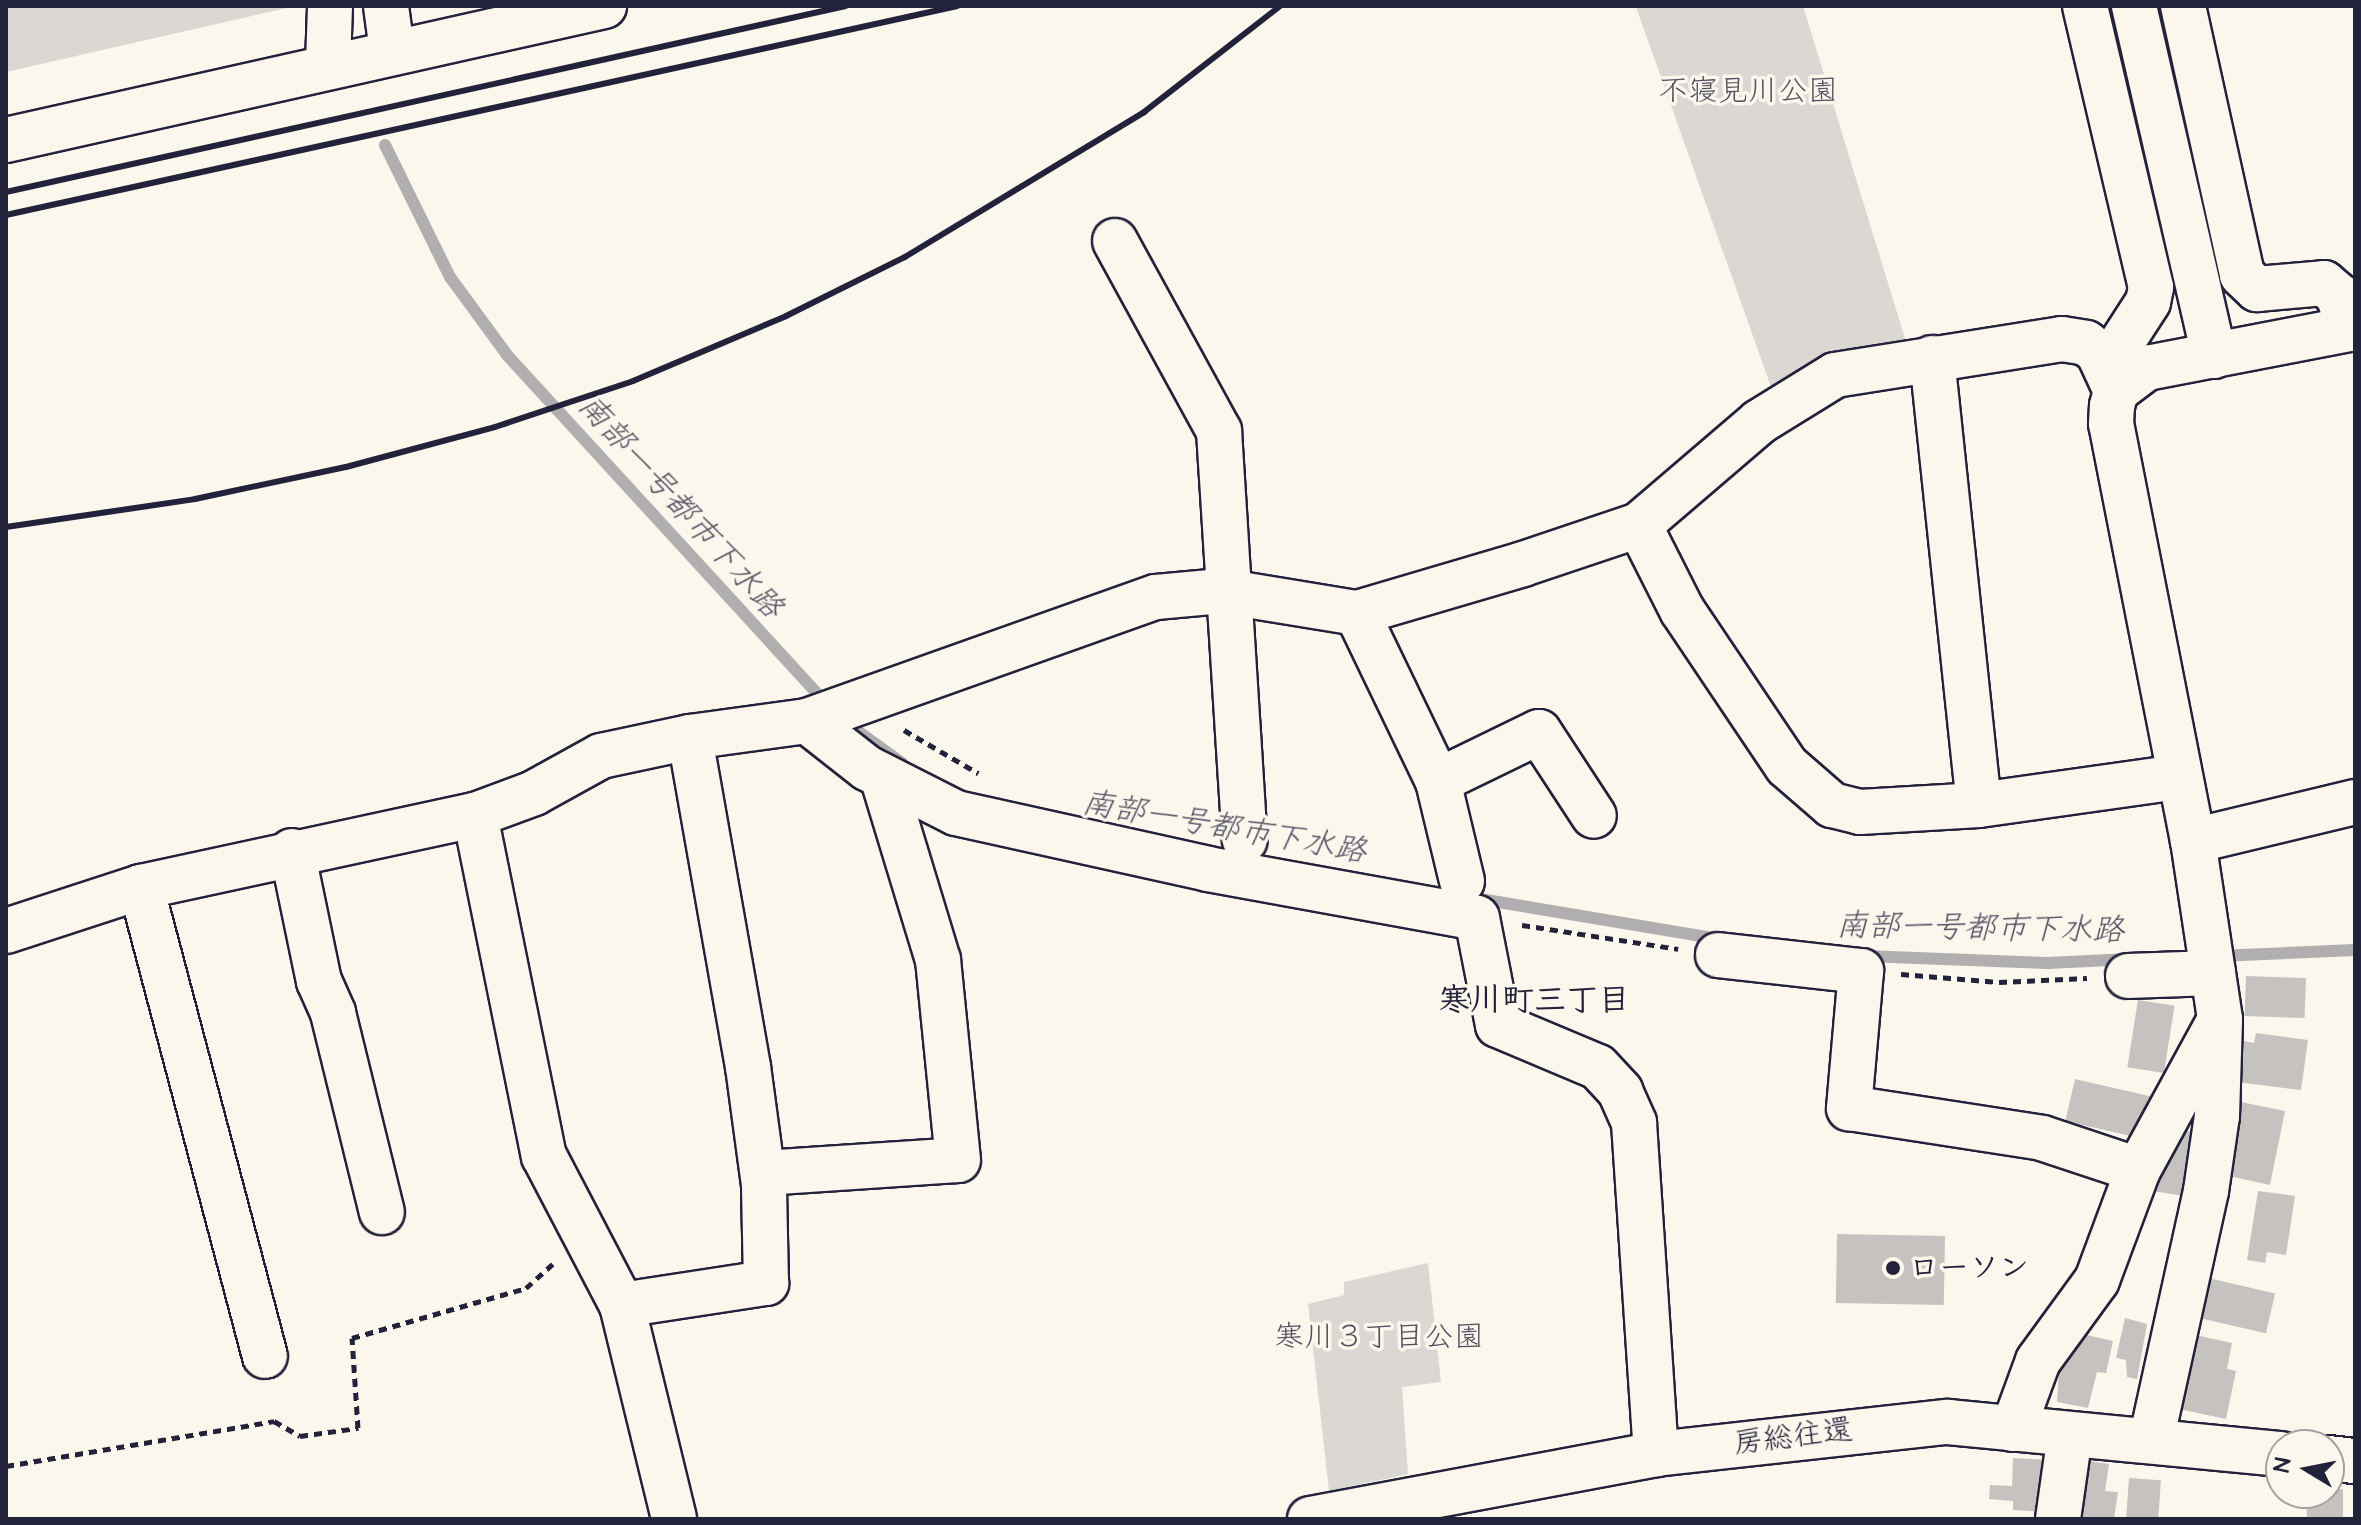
<!DOCTYPE html>
<meta charset="utf-8">
<style>
body{margin:0}
#map{position:relative;width:2361px;height:1525px;overflow:hidden;background:#fbf7ec;font-family:"Architects Daughter","Klee One",sans-serif}
div>[style]{position:absolute}
[style*='--x']{left:calc(var(--x)*1px);top:calc(var(--y)*1px);width:calc(var(--w)*1px);rotate:calc(var(--a)*1deg)}
.green>*{inset:0;background:#dbd8d3}
.stream>*{height:12px;margin:-6px;padding:0 6px;transform-origin:6px;border-radius:6px;background:#b1aeb0}
.building>*{inset:0;background:#c6c2c0;transform-origin:0 0}
.path>*{height:5px;margin-top:-2.5px;transform-origin:0;background:repeating-linear-gradient(90deg,#22223b 0 8px,transparent 0 14px)}
.roads{filter:drop-shadow(2px 0 #22223b) drop-shadow(-2px 0 #22223b) drop-shadow(0 2px #22223b) drop-shadow(0 -2px #22223b)}
.minor>*{height:44px;margin:-22px;padding:0 22px;transform-origin:22px;border-radius:22px;background:#fbf7ec}
.rail>*{height:6px;margin:-3px;padding:0 3px;transform-origin:3px;border-radius:3px;background:#22223b}
.dots>*{width:22px;height:22px;translate:-50% -50%;box-sizing:border-box;border:4px solid #fbf7ec;border-radius:50%}
span{translate:-50% -50%;white-space:nowrap;text-align:center;line-height:1.15;-webkit-text-stroke:7px #fbf7ec;paint-order:stroke}
.park-label{font-size:30px;color:#505061}
.poi-label{font-size:30px;color:#22223b;font-weight:700}
.left{translate:0 -50%;text-align:left}
.street-label{font-size:30px;color:#22223b}
.water-label{font-size:32px;color:#545364;font-style:italic}
.neighbourhood-label{font-size:32px;color:#22223b;font-weight:700}
.frame{position:absolute;inset:0;border:8px solid #22223b;pointer-events:none}
.north{position:absolute;left:2265px;top:1429px;width:80px;height:80px;box-sizing:border-box;background:#fbf7ec;border:2px solid #a4a2a5;border-radius:50%;rotate:280deg;font-size:22px;font-weight:700;line-height:32px;text-align:center;color:#22223b}
.north::after{content:'';display:block;margin:auto;width:28px;height:36px;background:#22223b;clip-path:polygon(50% 0,100% 100%,50% 72%,0 100%)}
</style>
<div id="map">
<div class="green">
<i style="clip-path:polygon(6px 6px,296px 6px,6px 72px)"></i>
<i style="clip-path:polygon(1803px 6px,1907px 345px,1776px 401px,1636px 7px)"></i>
<i style="clip-path:polygon(1428px 1263px,1441px 1382px,1402px 1387px,1408px 1474px,1329px 1491px,1308px 1304px,1344px 1295px,1344px 1282px)"></i>
</div>
<div class="stream">
<i style="--x:385;--y:145;--w:147;--a:63.8"></i>
<i style="--x:450;--y:277;--w:97;--a:53.8"></i>
<i style="--x:507;--y:355;--w:473;--a:47.5"></i>
<i style="--x:842;--y:720;--w:74;--a:35.6"></i>
<i style="--x:1474;--y:898;--w:249;--a:9.5"></i>
<i style="--x:1865;--y:956;--w:183;--a:2.2"></i>
<i style="--x:2048;--y:963;--w:82;--a:-2.8"></i>
<i style="--x:2217;--y:956;--w:138;--a:-2.5"></i>
</div>
<div class="building">
<i style="left:2246px;top:976px;width:60px;height:40px;rotate:2deg"></i>
<i style="left:2138px;top:1000px;width:37px;height:68px;rotate:9deg"></i>
<i style="clip-path:polygon(2256px 1033px,2308px 1040px,2301px 1090px,2237px 1082px,2243px 1041px,2254px 1043px)"></i>
<i style="left:2075px;top:1079px;width:78px;height:43px;rotate:13deg"></i>
<i style="clip-path:polygon(2236px 1101px,2285px 1111px,2270px 1185px,2229px 1176px)"></i>
<i style="clip-path:polygon(2174px 1129px,2195px 1132px,2185px 1196px,2152px 1191px,2157px 1161px,2169px 1163px)"></i>
<i style="clip-path:polygon(2258px 1191px,2295px 1196px,2286px 1255px,2267px 1252px,2265px 1263px,2247px 1260px)"></i>
<i style="left:1945px;top:1236px;width:69px;height:108px;rotate:91deg"></i>
<i style="left:2204px;top:1277px;width:73px;height:41px;rotate:13deg"></i>
<i style="clip-path:polygon(2125px 1318px,2147px 1324px,2137px 1379px,2127px 1377px,2126px 1360px,2116px 1358px)"></i>
<i style="clip-path:polygon(2074px 1332px,2113px 1341px,2106px 1373px,2097px 1372px,2088px 1408px,2057px 1402px,2060px 1352px)"></i>
<i style="clip-path:polygon(2195px 1335px,2232px 1343px,2227px 1369px,2236px 1371px,2226px 1419px,2179px 1409px)"></i>
<i style="clip-path:polygon(2013px 1458px,2052px 1460px,2049px 1512px,2013px 1510px,2013px 1501px,1989px 1499px,1990px 1485px,2012px 1486px)"></i>
<i style="clip-path:polygon(2083px 1460px,2109px 1464px,2105px 1491px,2118px 1492px,2114px 1519px,2075px 1519px)"></i>
<i style="left:2129px;top:1478px;width:32px;height:41px;rotate:4deg"></i>
<i style="clip-path:polygon(2343px 1489px,2343px 1519px,2307px 1519px,2306px 1493px)"></i>
</div>
<div class="path">
<i style="--x:904;--y:730;--w:86;--a:30.2"></i>
<i style="--x:1522;--y:925;--w:158;--a:8.7"></i>
<i style="--x:1901;--y:974;--w:98;--a:4.7"></i>
<i style="--x:1999;--y:982;--w:88;--a:-2.6"></i>
<i style="--x:6;--y:1466;--w:272;--a:-9.5"></i>
<i style="--x:274;--y:1421;--w:30;--a:30"></i>
<i style="--x:300;--y:1436;--w:59;--a:-7.9"></i>
<i style="--x:358;--y:1428;--w:90;--a:-93.8"></i>
<i style="--x:352;--y:1338;--w:181;--a:-16"></i>
<i style="--x:526;--y:1288;--w:36;--a:-42"></i>
</div>
<div class="roads">
<div class="minor">
<i style="--x:386;--y:6;--w:45;--a:82.4"></i>
<i style="--x:2085;--y:6;--w:289;--a:76.8"></i>
<i style="--x:2151;--y:287;--w:15;--a:101"></i>
<i style="--x:2148;--y:302;--w:57;--a:122.9"></i>
<i style="--x:2117;--y:350;--w:41;--a:91.4"></i>
<i style="--x:2134;--y:6;--w:359;--a:77.1"></i>
<i style="--x:2183;--y:6;--w:275;--a:77.6"></i>
<i style="--x:2242;--y:275;--w:21;--a:43"></i>
<i style="--x:2257;--y:289;--w:67;--a:-5.1"></i>
<i style="--x:2324;--y:283;--w:18;--a:41"></i>
<i style="--x:2338;--y:295;--w:36;--a:71"></i>
<i style="--x:328;--y:64;--w:58;--a:-88"></i>
<i style="--x:6;--y:140;--w:613;--a:-12.63"></i>
<i style="--x:1115;--y:241;--w:217;--a:61.3"></i>
<i style="--x:1219;--y:431;--w:410;--a:86.4"></i>
<i style="--x:1932;--y:358;--w:449;--a:84"></i>
<i style="--x:1639;--y:525;--w:95;--a:63.2"></i>
<i style="--x:1682;--y:610;--w:188;--a:56.1"></i>
<i style="--x:1787;--y:766;--w:60;--a:40.9"></i>
<i style="--x:1832;--y:805;--w:29;--a:14"></i>
<i style="--x:1860;--y:812;--w:119;--a:-3.4"></i>
<i style="--x:1979;--y:805;--w:201;--a:-8"></i>
<i style="--x:1357;--y:613;--w:187;--a:64.3"></i>
<i style="--x:1438;--y:781;--w:103;--a:76.5"></i>
<i style="--x:807;--y:721;--w:76;--a:38.1"></i>
<i style="--x:867;--y:768;--w:100;--a:26.8"></i>
<i style="--x:956;--y:813;--w:258;--a:12.5"></i>
<i style="--x:1208;--y:869;--w:273;--a:10.3"></i>
<i style="--x:1477;--y:918;--w:109;--a:78.9"></i>
<i style="--x:1498;--y:1025;--w:108;--a:22.8"></i>
<i style="--x:1598;--y:1067;--w:33;--a:47"></i>
<i style="--x:1620;--y:1091;--w:35;--a:66"></i>
<i style="--x:1634;--y:1123;--w:332;--a:86.2"></i>
<i style="--x:1438;--y:781;--w:112;--a:-25.9"></i>
<i style="--x:1539;--y:732;--w:100;--a:56.8"></i>
<i style="--x:475;--y:815;--w:348;--a:78.6"></i>
<i style="--x:544;--y:1156;--w:168;--a:62.4"></i>
<i style="--x:622;--y:1305;--w:220;--a:76.3"></i>
<i style="--x:2193;--y:841;--w:167;--a:-13.5"></i>
<i style="--x:292;--y:851;--w:133;--a:78.3"></i>
<i style="--x:319;--y:981;--w:35;--a:66"></i>
<i style="--x:333;--y:1013;--w:205;--a:76.2"></i>
<i style="--x:141;--y:887;--w:485;--a:75.2"></i>
<i style="--x:6;--y:931;--w:142;--a:-18.1"></i>
<i style="--x:141;--y:887;--w:342;--a:-12.2"></i>
<i style="--x:475;--y:815;--w:63;--a:-20.4"></i>
<i style="--x:534;--y:793;--w:77;--a:-28.9"></i>
<i style="--x:601;--y:756;--w:91;--a:-12.1"></i>
<i style="--x:690;--y:737;--w:118;--a:-7.8"></i>
<i style="--x:807;--y:721;--w:370;--a:-19.6"></i>
<i style="--x:1156;--y:597;--w:66;--a:-5.2"></i>
<i style="--x:1222;--y:591;--w:137;--a:9.3"></i>
<i style="--x:1357;--y:613;--w:173;--a:-16.4"></i>
<i style="--x:1523;--y:564;--w:122;--a:-18.6"></i>
<i style="--x:1639;--y:525;--w:158;--a:-40.6"></i>
<i style="--x:1759;--y:422;--w:89;--a:-31.7"></i>
<i style="--x:1835;--y:375;--w:230;--a:-9"></i>
<i style="--x:2062;--y:339;--w:24;--a:9"></i>
<i style="--x:2086;--y:343;--w:15;--a:37"></i>
<i style="--x:2098;--y:352;--w:43;--a:65.2"></i>
<i style="--x:1718;--y:955;--w:144;--a:6.4"></i>
<i style="--x:1861;--y:971;--w:138;--a:95"></i>
<i style="--x:1849;--y:1108;--w:195;--a:8.8"></i>
<i style="--x:2042;--y:1138;--w:101;--a:18.4"></i>
<i style="--x:2128;--y:976;--w:85;--a:-2"></i>
<i style="--x:763;--y:1173;--w:195;--a:-3.8"></i>
<i style="--x:958;--y:1160;--w:201;--a:-95.7"></i>
<i style="--x:938;--y:960;--w:192;--a:-106.9"></i>
<i style="--x:622;--y:1305;--w:146;--a:-8.7"></i>
<i style="--x:766;--y:1283;--w:98;--a:-91.2"></i>
<i style="--x:764;--y:1185;--w:119;--a:-97.7"></i>
<i style="--x:748;--y:1067;--w:335;--a:-100"></i>
<i style="--x:2013;--y:1429;--w:72;--a:-69.8"></i>
<i style="--x:2038;--y:1361;--w:100;--a:-53.9"></i>
<i style="--x:2097;--y:1280;--w:117;--a:-69.6"></i>
<i style="--x:2138;--y:1170;--w:167;--a:-61.4"></i>
<i style="--x:2151;--y:1441;--w:256;--a:-77.6"></i>
<i style="--x:2206;--y:1191;--w:76;--a:-81.7"></i>
<i style="--x:2217;--y:1116;--w:97;--a:-88.2"></i>
<i style="--x:2220;--y:1019;--w:180;--a:-98.6"></i>
<i style="--x:2193;--y:841;--w:425;--a:-101.1"></i>
<i style="--x:2111;--y:424;--w:18;--a:-87"></i>
<i style="--x:2112;--y:406;--w:16;--a:-75"></i>
<i style="--x:2116;--y:391;--w:39;--a:-37"></i>
<i style="--x:2147;--y:368;--w:212;--a:-10.9"></i>
<i style="--x:2329;--y:1458;--w:26;--a:7"></i>
<i style="--x:1310;--y:1519;--w:352;--a:-10.6"></i>
<i style="--x:1656;--y:1454;--w:294;--a:-6.3"></i>
<i style="--x:1948;--y:1422;--w:335;--a:5.5"></i>
<i style="--x:2058;--y:1519;--w:85;--a:-81.9"></i>
</div>
</div>
<div class="rail">
<i style="--x:6;--y:192;--w:860;--a:-12.49"></i>
<i style="--x:6;--y:215;--w:974;--a:-12.39"></i>
<i style="--x:6;--y:527;--w:191;--a:-8.4"></i>
<i style="--x:195;--y:499;--w:154;--a:-12"></i>
<i style="--x:346;--y:467;--w:154;--a:-15"></i>
<i style="--x:495;--y:427;--w:145;--a:-18.4"></i>
<i style="--x:633;--y:381;--w:166;--a:-23"></i>
<i style="--x:786;--y:316;--w:133;--a:-26.4"></i>
<i style="--x:905;--y:257;--w:280;--a:-31.2"></i>
<i style="--x:1144;--y:112;--w:172;--a:-37.9"></i>
</div>
<div class="dots">
<i style="left:1893px;top:1268px;background:#22223b"></i>
</div>
<div class="park-label">
<span style="left:1748px;top:91px">不寝見川公園</span>
<span style="left:1379px;top:1337px">寒川３丁目公園</span>
</div>
<div class="poi-label">
<span class="left" style="left:1909px;top:1268px">ローソン</span>
</div>
<div class="street-label">
<span style="left:1793px;top:1437px;rotate:-7deg">房総往還</span>
</div>
<div class="water-label">
<span style="left:680px;top:507px;rotate:48deg">南部一号都市下水路</span>
<span style="left:1224px;top:828px;rotate:10deg">南部一号都市下水路</span>
<span style="left:1980px;top:929px;rotate:1deg">南部一号都市下水路</span>
</div>
<div class="neighbourhood-label">
<span style="left:1534px;top:1001px">寒川町三丁目</span>
</div>
<div class="frame"></div>
<div class="north">N</div>
</div>
